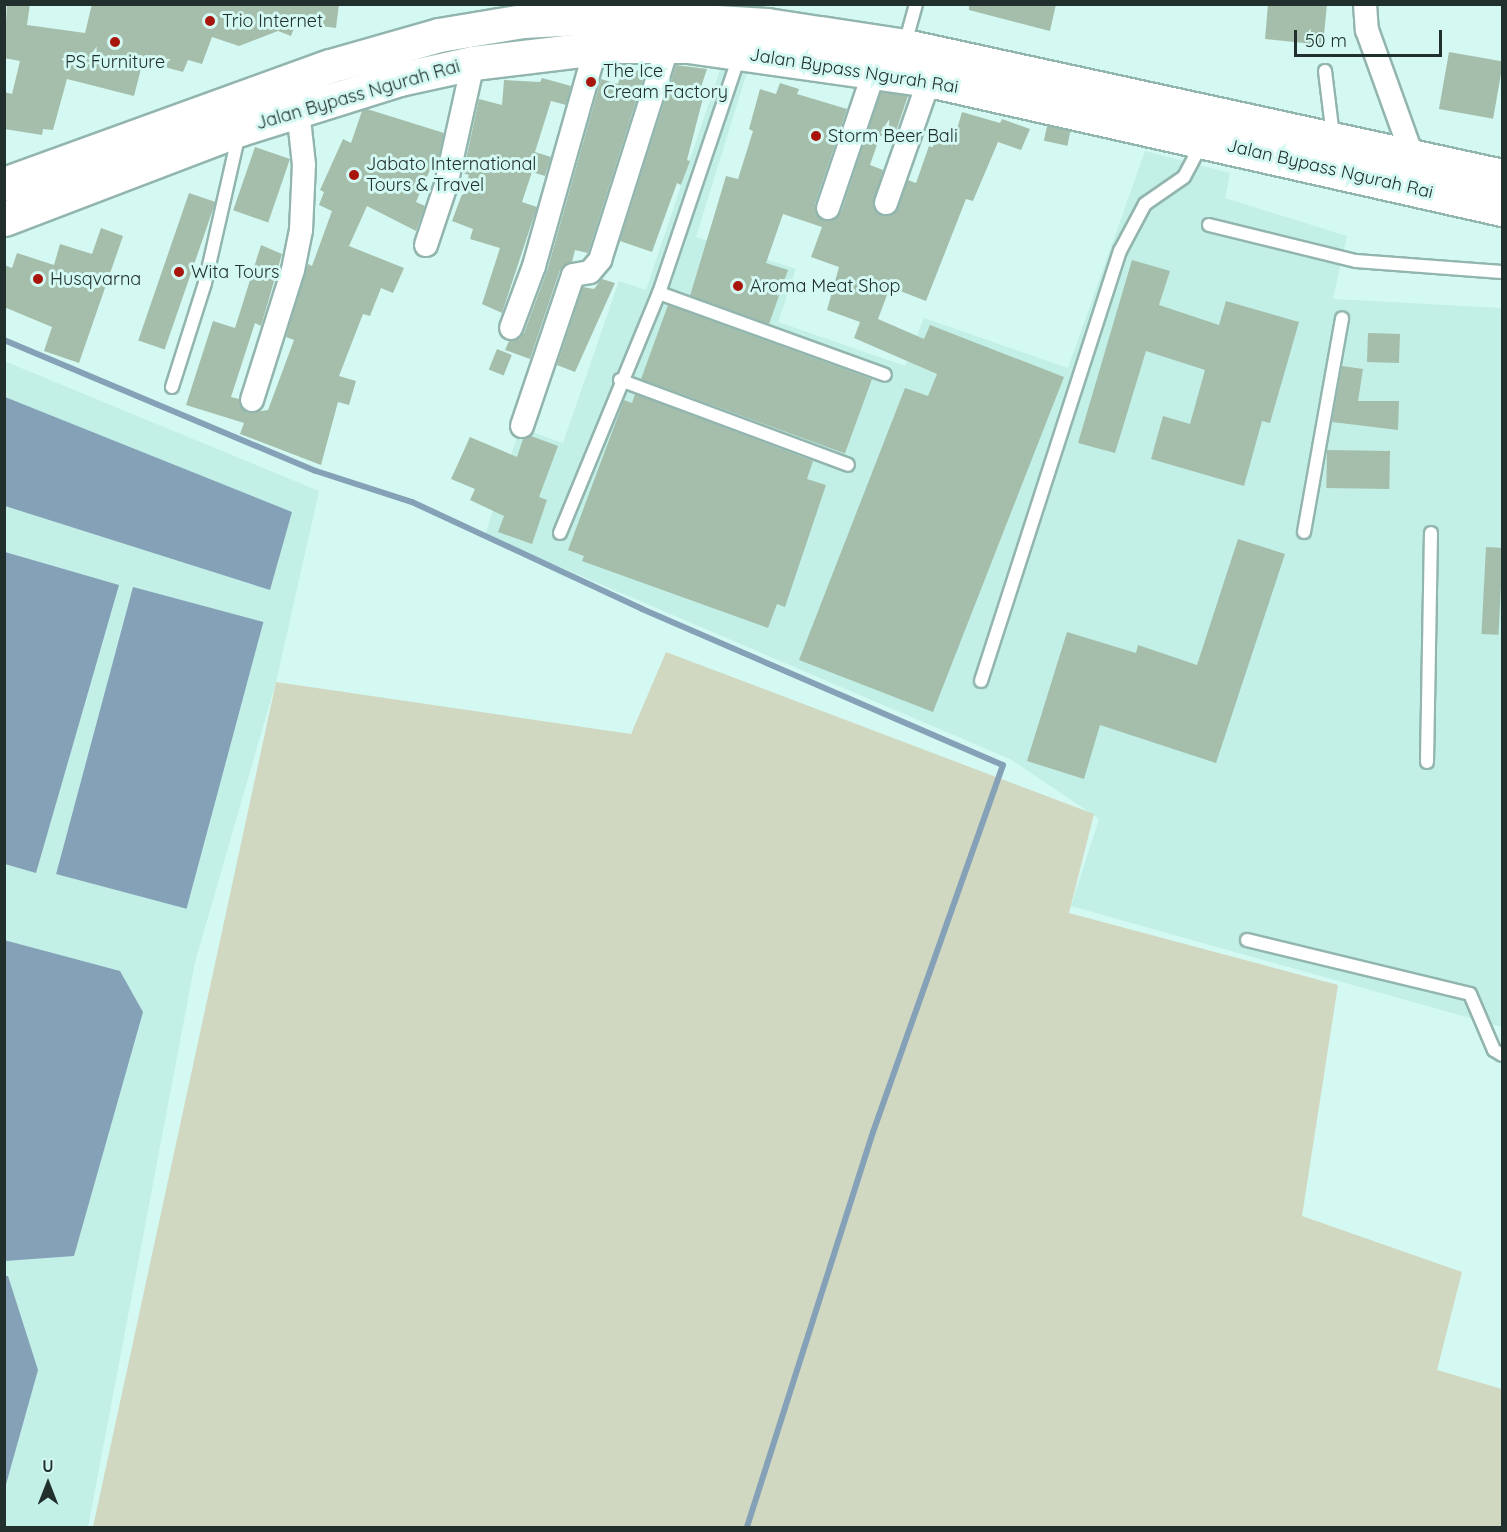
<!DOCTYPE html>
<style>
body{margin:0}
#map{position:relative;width:1507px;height:1532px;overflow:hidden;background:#d4f9f2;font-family:Quicksand,sans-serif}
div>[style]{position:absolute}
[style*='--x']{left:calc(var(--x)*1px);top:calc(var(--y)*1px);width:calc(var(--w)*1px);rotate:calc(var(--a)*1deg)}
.built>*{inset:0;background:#c2efe6}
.green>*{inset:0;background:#d1d8c2}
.water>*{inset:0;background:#85a1b8;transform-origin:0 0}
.stream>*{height:6px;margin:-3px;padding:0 3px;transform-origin:3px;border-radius:3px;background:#85a1b8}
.building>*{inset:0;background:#a5beab;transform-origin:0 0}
.roads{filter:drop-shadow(2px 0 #92b5ae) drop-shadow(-2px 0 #92b5ae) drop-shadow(0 2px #92b5ae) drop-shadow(0 -2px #92b5ae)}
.service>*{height:12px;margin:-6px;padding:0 6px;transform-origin:6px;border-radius:6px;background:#fff}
.minor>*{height:22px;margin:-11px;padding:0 11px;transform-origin:11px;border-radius:11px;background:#fff}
.trunk>*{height:33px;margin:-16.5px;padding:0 16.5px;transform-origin:16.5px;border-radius:16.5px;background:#fff}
.dots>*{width:16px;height:16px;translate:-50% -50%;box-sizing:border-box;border:3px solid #d4f9f2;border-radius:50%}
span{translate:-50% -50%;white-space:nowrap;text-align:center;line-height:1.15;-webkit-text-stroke:6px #d4f9f2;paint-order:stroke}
.poi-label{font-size:18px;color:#212f2d}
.left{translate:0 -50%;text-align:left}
.street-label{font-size:18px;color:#212f2d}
.frame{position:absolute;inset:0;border:6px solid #212f2d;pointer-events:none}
.north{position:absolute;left:18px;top:1454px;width:60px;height:60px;-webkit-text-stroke:4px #d4f9f2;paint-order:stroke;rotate:0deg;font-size:16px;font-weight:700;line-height:24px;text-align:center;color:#212f2d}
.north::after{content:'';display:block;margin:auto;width:21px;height:27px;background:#212f2d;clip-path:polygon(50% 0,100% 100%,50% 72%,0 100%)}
.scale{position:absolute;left:1294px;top:30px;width:148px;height:27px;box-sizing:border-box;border:3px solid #212f2d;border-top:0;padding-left:8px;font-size:18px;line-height:21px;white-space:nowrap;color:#212f2d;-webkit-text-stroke:4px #d4f9f2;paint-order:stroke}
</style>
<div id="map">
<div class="built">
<i style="clip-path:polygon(721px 67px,748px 69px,696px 237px,796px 269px,778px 322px,905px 366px,924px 318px,1068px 368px,1145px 151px,1230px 173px,1225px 198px,1347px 236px,1333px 299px,1502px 308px,1502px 1027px,1071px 906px,1099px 819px,1012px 760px,485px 535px,520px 428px,563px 443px,619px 281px,646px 290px)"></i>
<i style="clip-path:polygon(4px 361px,319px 491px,276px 682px,195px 962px,88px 1527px,5px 1527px)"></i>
</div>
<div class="green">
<i style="clip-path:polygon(666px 652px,1094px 814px,1069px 913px,1338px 985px,1302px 1216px,1462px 1272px,1437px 1370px,1502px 1389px,1502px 1527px,93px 1527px,276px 682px,631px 734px)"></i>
</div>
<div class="water">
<i style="clip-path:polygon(5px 397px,292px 512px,270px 590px,5px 506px)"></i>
<i style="clip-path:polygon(5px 552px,119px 585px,36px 873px,5px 864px)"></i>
<i style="left:133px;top:587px;width:135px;height:297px;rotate:15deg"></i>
<i style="clip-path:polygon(4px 940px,120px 971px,143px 1012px,74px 1256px,5px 1261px)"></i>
<i style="clip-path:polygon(5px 1276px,8px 1276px,38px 1370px,5px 1488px)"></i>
</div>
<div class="stream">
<i style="--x:4;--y:340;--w:338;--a:22.8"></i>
<i style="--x:316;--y:471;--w:101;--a:17.9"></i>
<i style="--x:412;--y:502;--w:254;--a:24.9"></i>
<i style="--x:642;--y:609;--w:393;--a:23.4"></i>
<i style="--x:1003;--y:765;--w:389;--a:109.5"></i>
<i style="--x:873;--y:1132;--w:416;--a:107.7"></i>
</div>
<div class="building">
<i style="clip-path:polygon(7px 4px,30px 4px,27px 25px,85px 33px,92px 4px,339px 4px,336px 28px,296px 23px,291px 36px,278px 31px,239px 46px,212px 37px,202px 64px,188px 60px,183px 72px,143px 61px,134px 96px,67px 79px,53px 130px,43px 129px,42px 135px,4px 129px,4px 92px,12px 94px,20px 61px,4px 58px)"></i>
<i style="clip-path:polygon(969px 4px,1056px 4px,1050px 31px,969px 10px)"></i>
<i style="clip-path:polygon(1268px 4px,1327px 4px,1323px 45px,1265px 39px)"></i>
<i style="left:1449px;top:52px;width:55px;height:58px;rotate:10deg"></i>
<i style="clip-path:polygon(624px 65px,646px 70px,588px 253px,575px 250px,572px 262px,560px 270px,530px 359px,505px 350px,509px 341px,519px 339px,524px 333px,547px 271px,601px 79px,618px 84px)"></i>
<i style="clip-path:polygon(676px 65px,707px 69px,698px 96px,703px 98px,687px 160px,690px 161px,681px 185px,677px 183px,652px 252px,620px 241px)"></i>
<i style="clip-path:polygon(542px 78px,571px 86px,566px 105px,551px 101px,535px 152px,551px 157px,545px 176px,532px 172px,522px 202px,537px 207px,502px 313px,482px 304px,500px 248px,470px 239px,473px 229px,452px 221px,469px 175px,463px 173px,479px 99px,502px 105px,504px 80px,540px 82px)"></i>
<i style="clip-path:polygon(780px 83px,799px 89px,797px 94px,847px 109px,815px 204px,818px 216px,824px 221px,836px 218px,841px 212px,881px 92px,908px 96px,893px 140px,880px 136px,870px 165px,883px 170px,873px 205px,882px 216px,895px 213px,908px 180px,916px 183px,935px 129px,955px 136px,962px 112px,1000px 123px,1002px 119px,1030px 129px,1021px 150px,998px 142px,973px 201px,966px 199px,926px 301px,890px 287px,878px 319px,924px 339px,930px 325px,1064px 377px,933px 712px,799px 660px,905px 388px,928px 396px,937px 374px,854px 338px,860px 322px,827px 310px,839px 267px,811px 257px,822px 227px,783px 214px,766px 263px,788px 270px,769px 324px,690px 296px,726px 176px,738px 179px,753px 131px,749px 129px,760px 89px,776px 94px)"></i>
<i style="clip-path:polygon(367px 109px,444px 133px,437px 164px,433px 163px,416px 202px,425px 206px,416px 231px,367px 206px,349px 246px,404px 268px,393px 293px,381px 288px,370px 316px,363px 314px,339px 376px,356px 381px,349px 405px,338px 402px,321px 465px,240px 434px,244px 423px,186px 405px,213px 321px,235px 328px,261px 245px,282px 254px,261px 326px,255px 323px,231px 397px,239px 399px,247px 413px,268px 410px,294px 340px,286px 337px,308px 264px,312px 266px,332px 211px,319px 205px,324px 192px,320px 190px,343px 139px,351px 143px,362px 111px)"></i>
<i style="left:1047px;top:126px;width:24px;height:15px;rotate:12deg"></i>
<i style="left:255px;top:147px;width:37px;height:67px;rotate:19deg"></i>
<i style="left:189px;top:193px;width:28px;height:156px;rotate:19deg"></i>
<i style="clip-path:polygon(101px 228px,123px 236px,79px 363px,44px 351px,52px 327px,4px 307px,4px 265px,12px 268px,17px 253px,54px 265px,60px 244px,92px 254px)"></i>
<i style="clip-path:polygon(1132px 260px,1170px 271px,1159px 305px,1219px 325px,1226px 301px,1299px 322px,1270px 423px,1262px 421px,1244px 486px,1151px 459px,1163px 416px,1190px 424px,1205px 370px,1146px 351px,1115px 453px,1078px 443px)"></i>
<i style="clip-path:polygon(602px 279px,615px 283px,575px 372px,557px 365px,583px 287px,594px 289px)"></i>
<i style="left:668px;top:305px;width:217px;height:79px;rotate:20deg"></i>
<i style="left:1368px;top:333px;width:32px;height:29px;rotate:2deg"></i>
<i style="left:497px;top:349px;width:16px;height:22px;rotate:22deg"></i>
<i style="clip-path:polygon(1342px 366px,1363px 369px,1358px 401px,1399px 401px,1398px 430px,1332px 422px)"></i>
<i style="clip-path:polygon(635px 394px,813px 461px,807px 479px,826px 485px,785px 607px,777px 604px,768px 628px,582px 561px,584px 556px,568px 550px,624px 400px,632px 403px)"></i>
<i style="clip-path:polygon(531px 436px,558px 446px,539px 497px,547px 500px,532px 544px,498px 532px,504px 516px,470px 500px,475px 489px,451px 479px,470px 437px,517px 457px,523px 439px)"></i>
<i style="left:1327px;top:450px;width:63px;height:38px;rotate:1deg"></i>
<i style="clip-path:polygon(1238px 539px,1285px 554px,1216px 763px,1100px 725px,1084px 779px,1027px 761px,1067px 632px,1136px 653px,1138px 645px,1197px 665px)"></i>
<i style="left:1486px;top:547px;width:17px;height:87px;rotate:3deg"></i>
</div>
<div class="roads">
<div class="service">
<i style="--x:905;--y:44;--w:41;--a:-74.6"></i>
<i style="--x:1325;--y:71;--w:65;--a:83"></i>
<i style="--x:1209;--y:225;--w:151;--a:13.8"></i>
<i style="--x:1356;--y:261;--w:146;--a:4.3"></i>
<i style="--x:659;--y:293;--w:240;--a:19.9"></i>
<i style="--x:620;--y:380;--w:243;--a:20.4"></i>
<i style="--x:172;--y:387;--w:109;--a:-72.4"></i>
<i style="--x:205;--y:283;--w:154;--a:-77.2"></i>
<i style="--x:1304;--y:532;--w:217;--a:-79.9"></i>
<i style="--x:560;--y:533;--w:260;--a:-67.6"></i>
<i style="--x:659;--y:293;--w:252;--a:-71.3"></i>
<i style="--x:981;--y:681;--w:452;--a:-72.1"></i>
<i style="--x:1120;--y:251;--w:53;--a:-62"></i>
<i style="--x:1145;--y:204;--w:47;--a:-34.7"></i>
<i style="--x:1184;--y:177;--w:38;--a:-62"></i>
<i style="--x:1427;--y:762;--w:229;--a:-89"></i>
<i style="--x:1247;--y:940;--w:229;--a:13.6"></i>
<i style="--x:1470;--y:994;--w:61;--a:66.8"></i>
<i style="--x:1494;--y:1050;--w:9;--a:32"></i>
</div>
<div class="minor">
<i style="--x:1365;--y:4;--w:26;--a:86"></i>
<i style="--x:1367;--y:30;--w:133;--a:70.2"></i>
<i style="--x:886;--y:203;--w:130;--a:-70.7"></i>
<i style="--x:828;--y:208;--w:144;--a:-71.3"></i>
<i style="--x:426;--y:245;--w:63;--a:-71.6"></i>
<i style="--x:446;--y:185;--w:125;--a:-77.5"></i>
<i style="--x:511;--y:328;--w:66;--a:-69.6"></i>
<i style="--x:534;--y:266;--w:228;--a:-74.2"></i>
<i style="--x:252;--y:400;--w:136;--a:-72.5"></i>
<i style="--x:293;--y:270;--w:41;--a:-78.7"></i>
<i style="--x:301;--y:230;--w:65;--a:-87.4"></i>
<i style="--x:304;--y:165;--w:55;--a:-96.2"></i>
<i style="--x:522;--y:426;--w:159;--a:-71.3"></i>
<i style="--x:573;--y:275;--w:17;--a:-10"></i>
<i style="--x:590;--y:272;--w:16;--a:-50"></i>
<i style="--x:600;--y:260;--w:225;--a:-72.4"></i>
</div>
<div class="trunk">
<i style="--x:4;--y:184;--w:347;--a:-19.9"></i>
<i style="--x:330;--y:66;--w:113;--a:-15.9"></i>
<i style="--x:439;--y:35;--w:85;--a:-9.5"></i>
<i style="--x:523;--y:21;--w:94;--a:-3"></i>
<i style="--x:617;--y:16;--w:150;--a:3.4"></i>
<i style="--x:767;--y:25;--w:140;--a:8.7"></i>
<i style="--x:905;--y:46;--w:611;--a:12.28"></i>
<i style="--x:4;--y:219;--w:253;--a:-20.9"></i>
<i style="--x:240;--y:129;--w:168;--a:-17.4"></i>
<i style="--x:400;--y:79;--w:75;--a:-12.4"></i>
<i style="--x:473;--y:63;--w:144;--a:-6.8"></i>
<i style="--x:616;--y:46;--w:72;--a:0"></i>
<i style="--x:688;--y:46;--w:243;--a:8"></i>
<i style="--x:929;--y:80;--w:587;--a:12.69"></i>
</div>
</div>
<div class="dots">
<i style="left:210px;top:21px;background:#a8150d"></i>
<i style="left:115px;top:42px;background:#a8150d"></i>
<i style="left:591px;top:82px;background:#a8150d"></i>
<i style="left:816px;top:136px;background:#a8150d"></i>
<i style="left:354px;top:175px;background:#a8150d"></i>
<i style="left:179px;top:272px;background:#a8150d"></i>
<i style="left:38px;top:279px;background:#a8150d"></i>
<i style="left:738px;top:286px;background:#a8150d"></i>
</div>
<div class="poi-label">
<span class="left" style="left:222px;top:21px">Trio Internet</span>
<span style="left:115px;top:62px">PS Furniture</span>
<span class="left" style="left:603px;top:82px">The Ice<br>Cream Factory</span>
<span class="left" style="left:828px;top:136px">Storm Beer Bali</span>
<span class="left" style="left:366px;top:175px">Jabato International<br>Tours &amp; Travel</span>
<span class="left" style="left:191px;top:272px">Wita Tours</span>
<span class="left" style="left:50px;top:279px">Husqvarna</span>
<span class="left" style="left:750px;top:286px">Aroma Meat Shop</span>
</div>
<div class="street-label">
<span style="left:854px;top:71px;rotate:9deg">Jalan Bypass Ngurah Rai</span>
<span style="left:358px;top:95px;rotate:-16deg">Jalan Bypass Ngurah Rai</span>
<span style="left:1330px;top:169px;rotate:13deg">Jalan Bypass Ngurah Rai</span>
</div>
<div class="frame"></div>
<div class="north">U</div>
<div class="scale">50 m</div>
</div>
